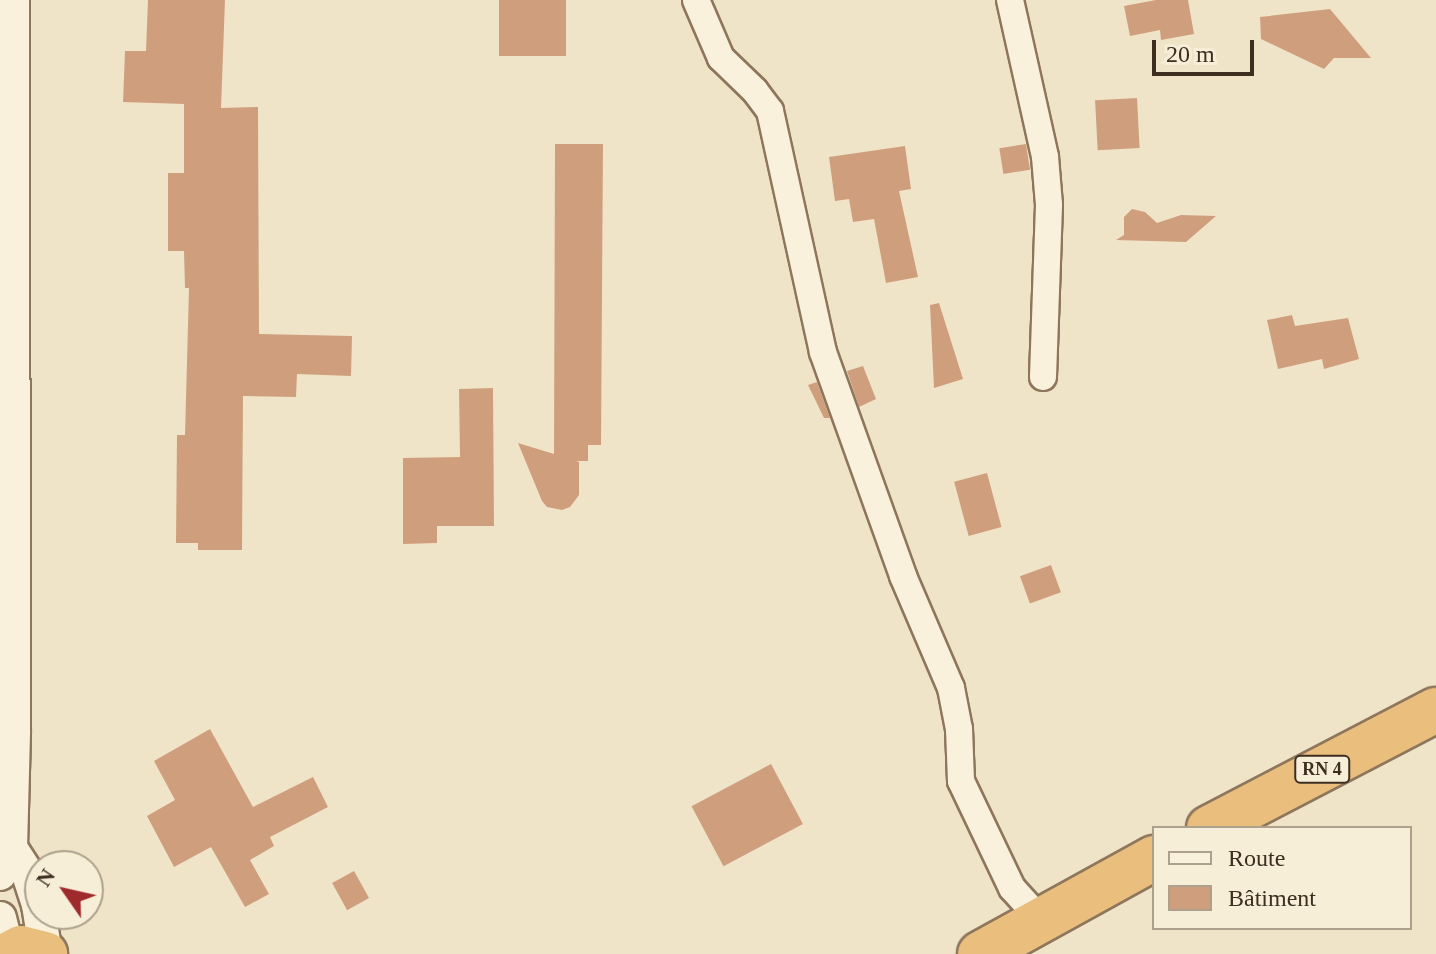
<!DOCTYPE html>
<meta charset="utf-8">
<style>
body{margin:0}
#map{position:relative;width:1436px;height:954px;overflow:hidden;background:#f0e4c8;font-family:"Times New Roman",serif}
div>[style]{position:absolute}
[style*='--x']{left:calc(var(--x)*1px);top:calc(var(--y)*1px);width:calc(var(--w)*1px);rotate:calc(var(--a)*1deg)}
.building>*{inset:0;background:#cf9f7d;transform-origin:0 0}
.roads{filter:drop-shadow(2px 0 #8d765c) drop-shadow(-2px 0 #8d765c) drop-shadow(0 2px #8d765c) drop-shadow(0 -2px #8d765c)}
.minor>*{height:26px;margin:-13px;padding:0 13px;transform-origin:13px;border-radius:13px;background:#faf1dc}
.tertiary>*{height:32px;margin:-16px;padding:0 16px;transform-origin:16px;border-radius:16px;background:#faf1dc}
.trunk>*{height:44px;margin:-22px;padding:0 22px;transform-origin:22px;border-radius:22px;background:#eabe7c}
span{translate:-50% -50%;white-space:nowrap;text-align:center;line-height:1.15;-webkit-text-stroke:6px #f7eed8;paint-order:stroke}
.shield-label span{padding:2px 6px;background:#f7eed8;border:2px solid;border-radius:6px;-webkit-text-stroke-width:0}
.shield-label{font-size:18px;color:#3d2e20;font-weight:700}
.legend{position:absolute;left:1152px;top:826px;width:260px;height:104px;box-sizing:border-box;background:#f7eed8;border:2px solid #ada18e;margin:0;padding:10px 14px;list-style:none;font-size:24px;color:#3d2e20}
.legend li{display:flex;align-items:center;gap:16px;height:40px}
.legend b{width:40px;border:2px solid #ada18e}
.north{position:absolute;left:24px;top:850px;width:80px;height:80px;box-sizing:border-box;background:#f7eed8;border:2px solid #ada18e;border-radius:50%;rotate:304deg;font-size:22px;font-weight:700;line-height:32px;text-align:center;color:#3d2e20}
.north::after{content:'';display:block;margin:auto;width:28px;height:36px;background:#9e2a2b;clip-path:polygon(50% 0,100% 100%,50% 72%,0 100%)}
.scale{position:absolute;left:1152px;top:40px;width:102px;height:36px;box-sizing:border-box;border:4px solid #3d2e20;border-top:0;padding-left:10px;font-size:24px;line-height:28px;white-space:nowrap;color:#3d2e20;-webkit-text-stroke:6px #f7eed8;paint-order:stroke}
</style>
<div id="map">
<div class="building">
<i style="clip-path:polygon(148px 0,225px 0,221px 108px,258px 107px,259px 334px,352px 336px,351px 376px,297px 374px,296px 397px,243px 396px,242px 550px,198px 550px,198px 543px,176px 543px,177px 435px,185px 435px,189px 288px,185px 288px,184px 251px,168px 251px,168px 173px,184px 173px,184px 104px,123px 102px,125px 51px,146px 51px)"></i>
<i style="left:499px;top:0;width:67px;height:56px"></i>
<i style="clip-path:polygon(1156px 0,1188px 0,1194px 34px,1161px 40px,1160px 30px,1130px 36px,1124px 6px)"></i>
<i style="clip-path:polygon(1330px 9px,1371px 58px,1334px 58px,1324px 69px,1261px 39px,1260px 17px)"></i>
<i style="left:1137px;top:98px;width:50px;height:42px;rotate:87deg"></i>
<i style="clip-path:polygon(555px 144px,603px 144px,601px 445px,588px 445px,588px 461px,576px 461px,579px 462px,579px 495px,570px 507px,562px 510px,547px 507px,542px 501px,518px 443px,554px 454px)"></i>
<i style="left:1026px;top:144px;width:26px;height:27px;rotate:81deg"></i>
<i style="clip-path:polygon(905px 146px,911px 189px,899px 191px,918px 277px,886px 283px,874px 219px,853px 222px,849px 199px,835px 201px,829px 157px)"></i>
<i style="clip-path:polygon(1132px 209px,1145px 212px,1157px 223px,1181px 215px,1216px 216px,1186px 242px,1116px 240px,1124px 235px,1124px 217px)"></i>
<i style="clip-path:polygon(939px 303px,963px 379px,934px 388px,930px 305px)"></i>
<i style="clip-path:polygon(1292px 315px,1295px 326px,1348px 318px,1359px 359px,1324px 369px,1322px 359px,1278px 369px,1267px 320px)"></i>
<i style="clip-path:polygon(863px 366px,876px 399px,859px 407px,847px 371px)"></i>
<i style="clip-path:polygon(817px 382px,830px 418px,824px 418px,808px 385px)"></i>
<i style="clip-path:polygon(493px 388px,494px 526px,437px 526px,437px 543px,403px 544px,403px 458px,460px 457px,459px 389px)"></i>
<i style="left:987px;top:473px;width:56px;height:34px;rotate:75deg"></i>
<i style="left:1051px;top:565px;width:29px;height:33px;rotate:70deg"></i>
<i style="clip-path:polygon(210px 729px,253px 807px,313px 777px,328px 807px,270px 837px,274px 846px,250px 860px,269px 894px,245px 907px,211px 847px,174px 867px,147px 816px,175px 800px,154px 761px)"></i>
<i style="left:771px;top:764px;width:68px;height:90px;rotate:62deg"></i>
<i style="left:354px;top:871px;width:31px;height:25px;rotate:61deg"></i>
</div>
<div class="roads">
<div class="minor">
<i style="--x:696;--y:0;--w:63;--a:66.7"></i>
<i style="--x:721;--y:58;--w:47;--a:44.1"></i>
<i style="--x:755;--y:91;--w:25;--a:53"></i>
<i style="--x:770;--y:111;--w:247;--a:77.6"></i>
<i style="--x:823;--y:352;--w:238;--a:70.3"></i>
<i style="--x:903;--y:576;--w:122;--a:66.8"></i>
<i style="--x:951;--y:688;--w:42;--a:79"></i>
<i style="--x:959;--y:729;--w:52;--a:87.8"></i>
<i style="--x:961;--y:781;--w:119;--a:64.5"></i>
<i style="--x:1012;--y:888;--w:43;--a:47.8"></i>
<i style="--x:1010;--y:0;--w:161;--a:77.4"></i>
<i style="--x:1045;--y:157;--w:48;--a:85.2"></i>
<i style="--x:1049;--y:205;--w:172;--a:92"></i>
</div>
<div class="tertiary">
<i style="--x:11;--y:848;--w:31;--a:57"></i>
<i style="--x:28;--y:874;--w:33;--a:72"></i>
<i style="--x:38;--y:905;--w:50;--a:80.7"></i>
<i style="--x:0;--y:874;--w:28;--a:-67"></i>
<i style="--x:11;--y:848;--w:118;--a:-88.5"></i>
<i style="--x:14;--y:730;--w:730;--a:-90.08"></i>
<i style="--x:0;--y:918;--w:37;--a:76"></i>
</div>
<div class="trunk">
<i style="--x:1209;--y:828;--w:256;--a:-27.5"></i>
<i style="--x:9;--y:954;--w:13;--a:-27"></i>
<i style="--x:21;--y:948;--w:25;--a:14"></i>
<i style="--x:980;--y:954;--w:199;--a:-28.9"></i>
</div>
</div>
<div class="shield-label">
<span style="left:1322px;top:769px">RN 4</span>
</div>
<ul class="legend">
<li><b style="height:10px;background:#faf1dc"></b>Route</li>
<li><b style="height:22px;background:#cf9f7d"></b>Bâtiment</li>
</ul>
<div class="north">N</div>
<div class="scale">20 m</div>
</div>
